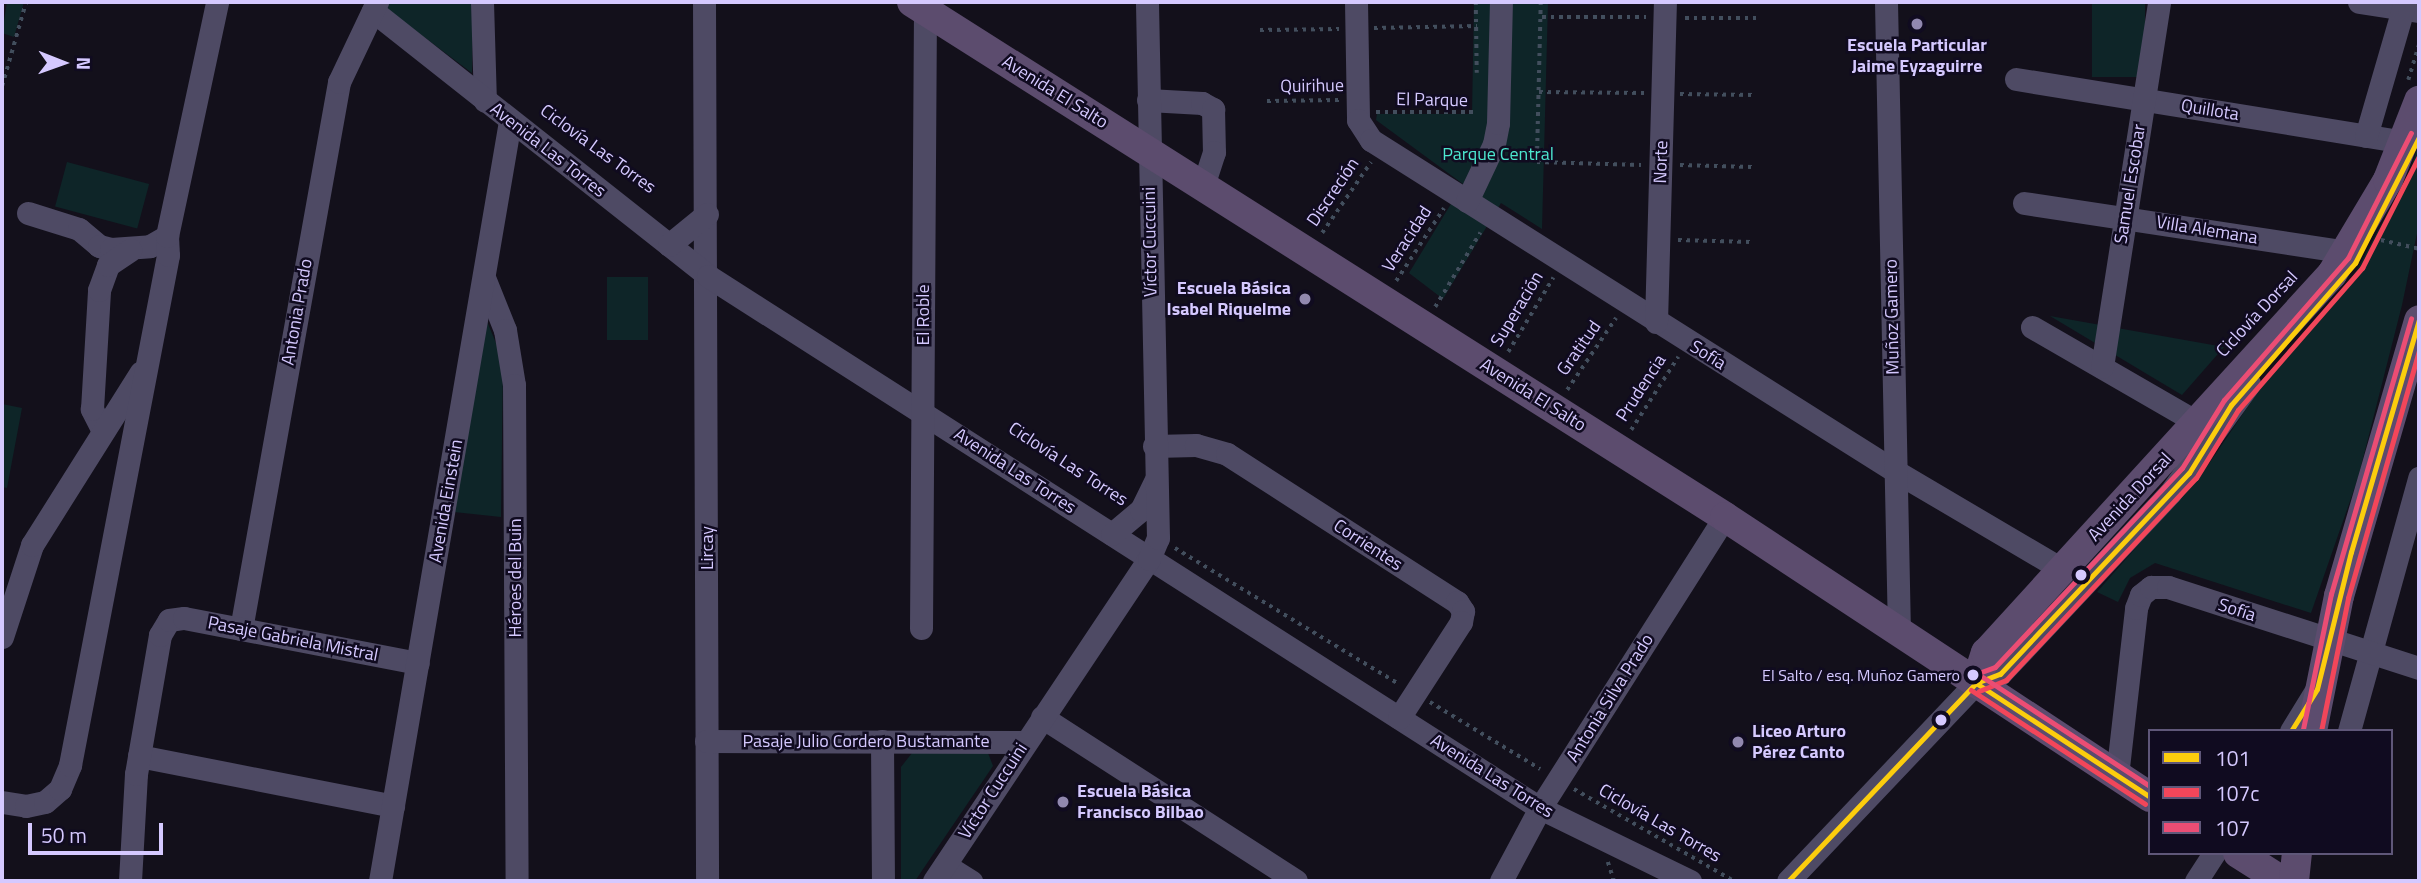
<!DOCTYPE html>
<meta charset="utf-8">
<style>
body{margin:0}
#map{position:relative;width:2421px;height:883px;overflow:hidden;background:#13101b;font-family:"Titillium Web",sans-serif}
div>[style]{position:absolute}
[style*='--x']{left:calc(var(--x)*1px);top:calc(var(--y)*1px);width:calc(var(--w)*1px);rotate:calc(var(--a)*1deg)}
.green>*{inset:0;background:#0e2528;transform-origin:0 0}
.path>*{height:3.5px;margin-top:-1.75px;transform-origin:0;background:repeating-linear-gradient(90deg,#424e5d 0 3.5px,transparent 0 8.5px)}
.minor>*{height:23px;margin:-11.5px;padding:0 11.5px;transform-origin:11.5px;border-radius:11.5px;background:#4e4a64}
.major>*{height:30px;margin:-15px;padding:0 15px;transform-origin:15px;border-radius:15px;background:#5c4c6e}
.bus-1>*{height:5px;margin:-2.5px;padding:0 2.5px;transform-origin:2.5px;border-radius:2.5px;background:#fccd0d}
.bus-2>*{height:5px;margin:-2.5px;padding:0 2.5px;transform-origin:2.5px;border-radius:2.5px;background:#f2465a}
.bus-3>*{height:5px;margin:-2.5px;padding:0 2.5px;transform-origin:2.5px;border-radius:2.5px;background:#eb4d74}
.dots>*{width:19px;height:19px;translate:-50% -50%;box-sizing:border-box;border:4px solid #100b20;border-radius:50%}
span{translate:-50% -50%;white-space:nowrap;text-align:center;line-height:1.15;-webkit-text-stroke:5px #100b20;paint-order:stroke}
.bus-label{font-size:16px;color:#d5c9ff}
.right{translate:-100% -50%;text-align:right}
.poi-label{font-size:18px;color:#d5c9ff;font-weight:700}
.left{translate:0 -50%;text-align:left}
.street-label{font-size:18px;color:#d5c9ff}
.park-label{font-size:18px;color:#4de7cf}
.frame{position:absolute;inset:0;border:4px solid #d5c9ff;pointer-events:none}
.legend{position:absolute;left:2148px;top:729px;width:245px;height:126px;box-sizing:border-box;background:#100b20;border:2px solid #5f5779;margin:0;padding:9px 12px;list-style:none;font-size:21px;color:#d5c9ff}
.legend li{display:flex;align-items:center;gap:14px;height:35px}
.legend b{width:35px;border:2px solid #5f5779}
.north{position:absolute;left:28px;top:28px;width:70px;height:70px;-webkit-text-stroke:5px #100b20;paint-order:stroke;rotate:91deg;font-size:19px;font-weight:700;line-height:28px;text-align:center;color:#d5c9ff}
.north::after{content:'';display:block;margin:auto;width:24px;height:32px;background:#d5c9ff;clip-path:polygon(50% 0,100% 100%,50% 72%,0 100%)}
.scale{position:absolute;left:28px;top:823px;width:135px;height:32px;box-sizing:border-box;border:4px solid #d5c9ff;border-top:0;padding-left:9px;font-size:21px;line-height:24px;white-space:nowrap;color:#d5c9ff;-webkit-text-stroke:5px #100b20;paint-order:stroke}
</style>
<div id="map">
<div class="green">
<i style="clip-path:polygon(7px 2px,24px 2px,14px 37px,2px 33px)"></i>
<i style="clip-path:polygon(387px 2px,473px 2px,472px 73px,388px 10px)"></i>
<i style="clip-path:polygon(1474px 2px,1548px 2px,1542px 229px,1501px 203px,1443px 299px,1409px 273px,1463px 184px,1376px 120px,1377px 114px,1472px 114px)"></i>
<i style="left:2092px;top:2px;width:53px;height:75px"></i>
<i style="clip-path:polygon(2419px 143px,2419px 224px,2402px 305px,2358px 478px,2311px 613px,2155px 563px,2130px 578px,2118px 602px,2097px 592px,2206px 468px,2268px 377px,2354px 275px,2410px 171px)"></i>
<i style="left:67px;top:162px;width:85px;height:46px;rotate:15deg"></i>
<i style="left:607px;top:277px;width:41px;height:63px"></i>
<i style="clip-path:polygon(2050px 316px,2224px 347px,2182px 395px)"></i>
<i style="clip-path:polygon(486px 319px,503px 360px,501px 517px,454px 512px)"></i>
<i style="clip-path:polygon(2px 404px,22px 408px,7px 488px,2px 487px)"></i>
<i style="clip-path:polygon(912px 753px,988px 753px,993px 766px,915px 881px,901px 881px,901px 767px)"></i>
</div>
<div class="path">
<i style="--x:1476;--y:2;--w:71;--a:89.2"></i>
<i style="--x:1541;--y:2;--w:160;--a:91.4"></i>
<i style="--x:1537;--y:162;--w:104;--a:1.7"></i>
<i style="--x:1542;--y:17;--w:104;--a:0"></i>
<i style="--x:1685;--y:18;--w:71;--a:0"></i>
<i style="--x:1374;--y:28;--w:103;--a:-1.1"></i>
<i style="--x:1260;--y:30;--w:79;--a:-0.7"></i>
<i style="--x:2408;--y:80;--w:38;--a:-73"></i>
<i style="--x:2;--y:86;--w:87;--a:-74.1"></i>
<i style="--x:1539;--y:92;--w:105;--a:0.5"></i>
<i style="--x:1680;--y:94;--w:75;--a:0.8"></i>
<i style="--x:1267;--y:101;--w:72;--a:-0.8"></i>
<i style="--x:1376;--y:112;--w:102;--a:0"></i>
<i style="--x:1680;--y:165;--w:72;--a:1.6"></i>
<i style="--x:1322;--y:233;--w:86;--a:-55.4"></i>
<i style="--x:1678;--y:240;--w:73;--a:1.6"></i>
<i style="--x:2381;--y:240;--w:39;--a:13"></i>
<i style="--x:1396;--y:281;--w:87;--a:-56.7"></i>
<i style="--x:1435;--y:307;--w:87;--a:-58.7"></i>
<i style="--x:1508;--y:352;--w:87;--a:-58.7"></i>
<i style="--x:1567;--y:390;--w:87;--a:-55.8"></i>
<i style="--x:1631;--y:430;--w:87;--a:-57.2"></i>
<i style="--x:1175;--y:548;--w:262;--a:31.3"></i>
<i style="--x:1430;--y:702;--w:129;--a:31.3"></i>
<i style="--x:1574;--y:789;--w:185;--a:29.9"></i>
<i style="--x:1608;--y:862;--w:20;--a:72"></i>
</div>
<div class="minor">
<i style="--x:482;--y:2;--w:99;--a:88.3"></i>
<i style="--x:704;--y:2;--w:879;--a:89.8"></i>
<i style="--x:1356;--y:2;--w:118;--a:89"></i>
<i style="--x:1358;--y:120;--w:24;--a:57"></i>
<i style="--x:1371;--y:140;--w:620;--a:32.28"></i>
<i style="--x:1895;--y:471;--w:195;--a:30.5"></i>
<i style="--x:1886;--y:2;--w:630;--a:88.82"></i>
<i style="--x:2359;--y:2;--w:61;--a:8.5"></i>
<i style="--x:373;--y:11;--w:427;--a:38.3"></i>
<i style="--x:708;--y:276;--w:988;--a:32.6"></i>
<i style="--x:1540;--y:808;--w:167;--a:26"></i>
<i style="--x:2016;--y:79;--w:393;--a:9.2"></i>
<i style="--x:1148;--y:100;--w:54;--a:3.2"></i>
<i style="--x:1202;--y:103;--w:13;--a:29"></i>
<i style="--x:1213;--y:109;--w:43;--a:88.7"></i>
<i style="--x:1214;--y:152;--w:35;--a:108"></i>
<i style="--x:2366;--y:136;--w:140;--a:-73.8"></i>
<i style="--x:1467;--y:201;--w:63;--a:-64.7"></i>
<i style="--x:1494;--y:144;--w:21;--a:-79"></i>
<i style="--x:1498;--y:123;--w:121;--a:-88.6"></i>
<i style="--x:2024;--y:203;--w:328;--a:8.6"></i>
<i style="--x:28;--y:213;--w:53;--a:17.4"></i>
<i style="--x:79;--y:229;--w:26;--a:40"></i>
<i style="--x:99;--y:246;--w:12;--a:14"></i>
<i style="--x:111;--y:249;--w:39;--a:-4"></i>
<i style="--x:150;--y:246;--w:20;--a:-30"></i>
<i style="--x:669;--y:245;--w:49;--a:-39.2"></i>
<i style="--x:485;--y:280;--w:54;--a:68.2"></i>
<i style="--x:505;--y:330;--w:56;--a:80.7"></i>
<i style="--x:514;--y:385;--w:496;--a:89.7"></i>
<i style="--x:1656;--y:322;--w:320;--a:-88.4"></i>
<i style="--x:2032;--y:327;--w:192;--a:30"></i>
<i style="--x:2102;--y:367;--w:369;--a:-81.1"></i>
<i style="--x:103;--y:431;--w:25;--a:-117"></i>
<i style="--x:92;--y:409;--w:119;--a:-86.6"></i>
<i style="--x:99;--y:290;--w:27;--a:-70"></i>
<i style="--x:108;--y:265;--w:27;--a:-34"></i>
<i style="--x:1154;--y:446;--w:42;--a:-1.4"></i>
<i style="--x:1196;--y:445;--w:32;--a:16"></i>
<i style="--x:1227;--y:454;--w:274;--a:32.8"></i>
<i style="--x:1457;--y:602;--w:11;--a:56"></i>
<i style="--x:1463;--y:611;--w:11;--a:100"></i>
<i style="--x:1461;--y:622;--w:114;--a:122.9"></i>
<i style="--x:1112;--y:534;--w:38;--a:-40"></i>
<i style="--x:1141;--y:510;--w:32;--a:-64"></i>
<i style="--x:921;--y:628;--w:626;--a:-89.63"></i>
<i style="--x:241;--y:629;--w:556;--a:-79.84"></i>
<i style="--x:339;--y:82;--w:89;--a:-64.6"></i>
<i style="--x:2;--y:637;--w:97;--a:-71.9"></i>
<i style="--x:32;--y:545;--w:204;--a:-57.8"></i>
<i style="--x:1042;--y:717;--w:302;--a:32.8"></i>
<i style="--x:2291;--y:731;--w:46;--a:-58.4"></i>
<i style="--x:2349;--y:731;--w:263;--a:-74.5"></i>
<i style="--x:706;--y:741;--w:319;--a:0.2"></i>
<i style="--x:882;--y:741;--w:140;--a:89.6"></i>
<i style="--x:139;--y:756;--w:259;--a:11.1"></i>
<i style="--x:2117;--y:776;--w:169;--a:-83.5"></i>
<i style="--x:2136;--y:608;--w:14;--a:-69"></i>
<i style="--x:2141;--y:595;--w:13;--a:-39"></i>
<i style="--x:2151;--y:587;--w:17;--a:0"></i>
<i style="--x:2168;--y:587;--w:264;--a:17.9"></i>
<i style="--x:2;--y:802;--w:24;--a:9"></i>
<i style="--x:26;--y:806;--w:19;--a:-12"></i>
<i style="--x:45;--y:802;--w:20;--a:-41"></i>
<i style="--x:60;--y:789;--w:26;--a:-67"></i>
<i style="--x:70;--y:765;--w:519;--a:-79.12"></i>
<i style="--x:168;--y:255;--w:19;--a:-93"></i>
<i style="--x:167;--y:236;--w:239;--a:-77.9"></i>
<i style="--x:945;--y:865;--w:31;--a:32"></i>
<i style="--x:130;--y:881;--w:107;--a:-86.8"></i>
<i style="--x:136;--y:774;--w:141;--a:-80.2"></i>
<i style="--x:160;--y:635;--w:17;--a:-59"></i>
<i style="--x:169;--y:620;--w:15;--a:-8"></i>
<i style="--x:184;--y:618;--w:238;--a:10.9"></i>
<i style="--x:380;--y:881;--w:771;--a:-80.29"></i>
<i style="--x:934;--y:881;--w:387;--a:-56.3"></i>
<i style="--x:1149;--y:559;--w:23;--a:-67"></i>
<i style="--x:1158;--y:538;--w:536;--a:-91.18"></i>
<i style="--x:1501;--y:881;--w:83;--a:-61.9"></i>
<i style="--x:1540;--y:808;--w:345;--a:-57.6"></i>
<i style="--x:1788;--y:881;--w:273;--a:-46.5"></i>
<i style="--x:1976;--y:683;--w:26;--a:-21"></i>
<i style="--x:2000;--y:674;--w:248;--a:-46.8"></i>
<i style="--x:2170;--y:493;--w:135;--a:-54.1"></i>
<i style="--x:2196;--y:881;--w:33;--a:-57"></i>
</div>
<div class="major">
<i style="--x:912;--y:2;--w:962;--a:32.35"></i>
<i style="--x:1725;--y:517;--w:509;--a:33.38"></i>
<i style="--x:1976;--y:683;--w:32;--a:-72"></i>
<i style="--x:1986;--y:653;--w:513;--a:-47.61"></i>
<i style="--x:2332;--y:274;--w:109;--a:-59.2"></i>
<i style="--x:2388;--y:180;--w:85;--a:-68.6"></i>
<i style="--x:2312;--y:731;--w:138;--a:-78.7"></i>
<i style="--x:2339;--y:596;--w:287;--a:-73.8"></i>
<i style="--x:2238;--y:853;--w:52;--a:32.5"></i>
<i style="--x:2294;--y:881;--w:28;--a:-84"></i>
</div>
<div class="bus-1">
<i style="--x:1976;--y:683;--w:26;--a:-21"></i>
<i style="--x:2000;--y:674;--w:276;--a:-46.8"></i>
<i style="--x:2189;--y:473;--w:80;--a:-58.3"></i>
<i style="--x:2231;--y:405;--w:189;--a:-48.9"></i>
<i style="--x:2355;--y:263;--w:141;--a:-63.1"></i>
<i style="--x:1976;--y:683;--w:208;--a:33.2"></i>
<i style="--x:2291;--y:731;--w:49;--a:-58.2"></i>
<i style="--x:2317;--y:689;--w:141;--a:-76.1"></i>
<i style="--x:2351;--y:552;--w:242;--a:-73.7"></i>
<i style="--x:1788;--y:881;--w:273;--a:-46.5"></i>
</div>
<div class="bus-2">
<i style="--x:1971;--y:690;--w:208;--a:33.2"></i>
<i style="--x:1979;--y:691;--w:29;--a:-22"></i>
<i style="--x:2006;--y:680;--w:277;--a:-46.8"></i>
<i style="--x:2196;--y:478;--w:80;--a:-58.3"></i>
<i style="--x:2238;--y:410;--w:189;--a:-48.9"></i>
<i style="--x:2362;--y:268;--w:126;--a:-63"></i>
<i style="--x:2321;--y:731;--w:136;--a:-78.5"></i>
<i style="--x:2348;--y:598;--w:257;--a:-74"></i>
</div>
<div class="bus-3">
<i style="--x:1973;--y:675;--w:23;--a:-20"></i>
<i style="--x:1995;--y:667;--w:273;--a:-46.8"></i>
<i style="--x:2182;--y:468;--w:80;--a:-58.3"></i>
<i style="--x:2224;--y:400;--w:189;--a:-48.9"></i>
<i style="--x:2348;--y:258;--w:140;--a:-63.3"></i>
<i style="--x:1981;--y:676;--w:202;--a:33.1"></i>
<i style="--x:2303;--y:729;--w:138;--a:-78.3"></i>
<i style="--x:2331;--y:594;--w:287;--a:-73.8"></i>
</div>
<div class="dots">
<i style="left:1917px;top:24px;background:#9188af"></i>
<i style="left:1305px;top:299px;background:#9188af"></i>
<i style="left:2081px;top:575px;background:#d5c9ff"></i>
<i style="left:1973px;top:675px;background:#d5c9ff"></i>
<i style="left:1941px;top:720px;background:#d5c9ff"></i>
<i style="left:1738px;top:742px;background:#9188af"></i>
<i style="left:1063px;top:802px;background:#9188af"></i>
</div>
<div class="bus-label">
<span class="right" style="left:1960px;top:675px">El Salto / esq. Muñoz Gamero</span>
</div>
<div class="poi-label">
<span style="left:1917px;top:56px">Escuela Particular<br>Jaime Eyzaguirre</span>
<span class="right" style="left:1291px;top:299px">Escuela Básica<br>Isabel Riquelme</span>
<span class="left" style="left:1752px;top:742px">Liceo Arturo<br>Pérez Canto</span>
<span class="left" style="left:1077px;top:802px">Escuela Básica<br>Francisco Bilbao</span>
</div>
<div class="street-label">
<span style="left:1312px;top:86px;rotate:-1deg">Quirihue</span>
<span style="left:1055px;top:92px;rotate:32deg">Avenida El Salto</span>
<span style="left:1432px;top:100px;rotate:1deg">El Parque</span>
<span style="left:2210px;top:110px;rotate:9deg">Quillota</span>
<span style="left:598px;top:149px;rotate:36deg">Ciclovía Las Torres</span>
<span style="left:548px;top:150px;rotate:38deg">Avenida Las Torres</span>
<span style="left:1661px;top:162px;rotate:-88deg">Norte</span>
<span style="left:2130px;top:184px;rotate:-81deg">Samuel Escobar</span>
<span style="left:1333px;top:192px;rotate:-56deg">Discreción</span>
<span style="left:2207px;top:230px;rotate:9deg">Villa Alemana</span>
<span style="left:1407px;top:239px;rotate:-57deg">Veracidad</span>
<span style="left:1150px;top:242px;rotate:-91deg">Víctor Cuccuini</span>
<span style="left:1517px;top:309px;rotate:-59deg">Superación</span>
<span style="left:297px;top:312px;rotate:-80deg">Antonia Prado</span>
<span style="left:2257px;top:314px;rotate:-47deg">Ciclovía Dorsal</span>
<span style="left:923px;top:315px;rotate:-90deg">El Roble</span>
<span style="left:1892px;top:317px;rotate:-91deg">Muñoz Gamero</span>
<span style="left:1579px;top:348px;rotate:-55deg">Gratitud</span>
<span style="left:1708px;top:355px;rotate:32deg">Sofía</span>
<span style="left:1641px;top:388px;rotate:-57deg">Prudencia</span>
<span style="left:1533px;top:395px;rotate:32deg">Avenida El Salto</span>
<span style="left:1068px;top:464px;rotate:33deg">Ciclovía Las Torres</span>
<span style="left:1015px;top:471px;rotate:33deg">Avenida Las Torres</span>
<span style="left:2130px;top:497px;rotate:-47deg">Avenida Dorsal</span>
<span style="left:446px;top:501px;rotate:-80deg">Avenida Einstein</span>
<span style="left:1368px;top:545px;rotate:33deg">Corrientes</span>
<span style="left:707px;top:548px;rotate:-90deg">Lircay</span>
<span style="left:515px;top:578px;rotate:-90deg">Héroes del Buin</span>
<span style="left:2237px;top:610px;rotate:18deg">Sofía</span>
<span style="left:293px;top:639px;rotate:11deg">Pasaje Gabriela Mistral</span>
<span style="left:1610px;top:698px;rotate:-58deg">Antonia Silva Prado</span>
<span style="left:866px;top:741px">Pasaje Julio Cordero Bustamante</span>
<span style="left:1492px;top:776px;rotate:32deg">Avenida Las Torres</span>
<span style="left:993px;top:791px;rotate:-57deg">Víctor Cuccuini</span>
<span style="left:1660px;top:823px;rotate:30deg">Ciclovía Las Torres</span>
</div>
<div class="park-label">
<span style="left:1498px;top:154px">Parque Central</span>
</div>
<div class="frame"></div>
<ul class="legend">
<li><b style="height:9px;background:#fccd0d"></b>101</li>
<li><b style="height:9px;background:#f2465a"></b>107c</li>
<li><b style="height:9px;background:#eb4d74"></b>107</li>
</ul>
<div class="north">N</div>
<div class="scale">50 m</div>
</div>
